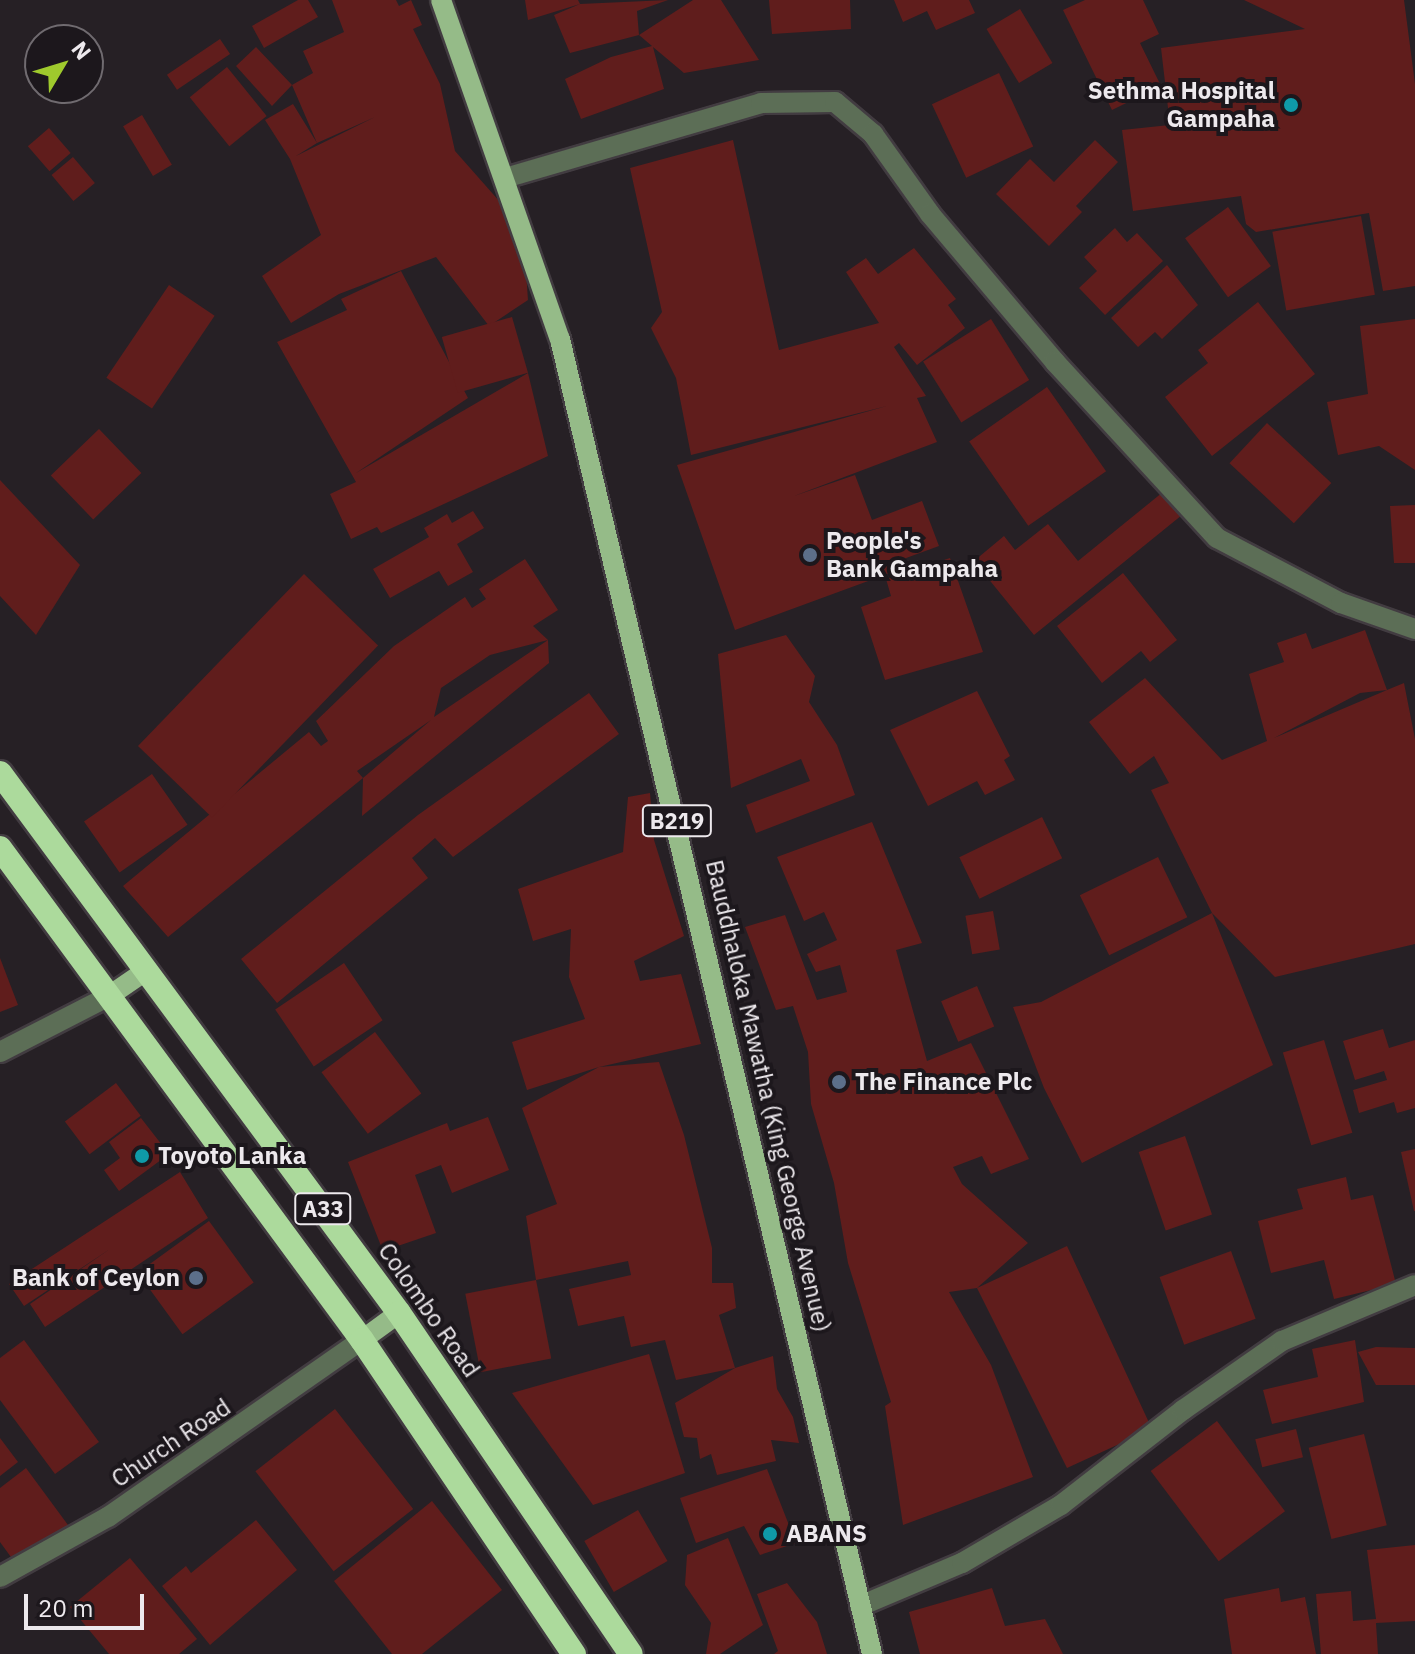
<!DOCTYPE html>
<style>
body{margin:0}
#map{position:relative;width:1415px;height:1654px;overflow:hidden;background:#262025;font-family:"IBM Plex Sans",sans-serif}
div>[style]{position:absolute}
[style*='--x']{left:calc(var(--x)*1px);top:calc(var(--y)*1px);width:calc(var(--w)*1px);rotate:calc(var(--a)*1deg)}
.building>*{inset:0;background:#601d1c;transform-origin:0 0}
.roads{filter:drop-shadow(2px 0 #423c41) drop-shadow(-2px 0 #423c41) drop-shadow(0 2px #423c41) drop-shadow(0 -2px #423c41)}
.minor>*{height:20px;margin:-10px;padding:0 10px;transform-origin:10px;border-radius:10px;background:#5c6e56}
.major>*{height:20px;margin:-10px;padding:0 10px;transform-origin:10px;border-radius:10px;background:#95bb88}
.highway>*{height:24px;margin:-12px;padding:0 12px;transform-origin:12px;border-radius:12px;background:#acda9c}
.dots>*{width:22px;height:22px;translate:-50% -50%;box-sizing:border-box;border:4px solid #1c171c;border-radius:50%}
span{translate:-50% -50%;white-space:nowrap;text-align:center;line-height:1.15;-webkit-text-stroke:8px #1c171c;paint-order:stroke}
.shield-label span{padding:2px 6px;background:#1c171c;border:2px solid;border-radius:6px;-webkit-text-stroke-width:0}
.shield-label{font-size:22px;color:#ede9ed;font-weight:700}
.poi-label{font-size:24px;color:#ede9ed;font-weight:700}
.right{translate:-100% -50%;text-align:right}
.left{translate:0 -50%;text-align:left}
.street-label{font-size:24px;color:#ede9ed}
.north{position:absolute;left:24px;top:24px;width:80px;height:80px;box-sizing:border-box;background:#1c171c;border:2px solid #706b70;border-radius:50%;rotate:52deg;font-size:22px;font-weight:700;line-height:32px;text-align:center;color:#ede9ed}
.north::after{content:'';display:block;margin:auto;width:28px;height:36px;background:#9fca2d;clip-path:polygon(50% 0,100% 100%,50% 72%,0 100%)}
.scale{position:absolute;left:24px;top:1594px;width:120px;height:36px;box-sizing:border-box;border:4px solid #ede9ed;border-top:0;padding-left:10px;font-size:24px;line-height:28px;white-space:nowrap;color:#ede9ed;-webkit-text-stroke:6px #1c171c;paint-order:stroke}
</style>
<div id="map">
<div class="building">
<i style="clip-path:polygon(298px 0,308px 0,318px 17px,264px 48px,252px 26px)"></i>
<i style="clip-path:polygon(332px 0,396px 0,399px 6px,411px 0,422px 25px,413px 29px,440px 84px,455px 151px,523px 228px,528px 300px,489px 326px,436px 257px,339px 294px,291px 323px,262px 276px,321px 235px,290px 159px,265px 120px,293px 104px,317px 143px,296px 156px,375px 117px,317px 143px,292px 85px,272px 106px,236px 66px,256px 47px,292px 85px,313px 73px,303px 51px,344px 32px)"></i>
<i style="clip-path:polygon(525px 0,578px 0,580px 4px,668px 0,637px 11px,639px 35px,693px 0,721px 0,759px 60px,684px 73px,653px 47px,664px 89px,581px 119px,565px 79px,611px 57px,652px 46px,639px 35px,570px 53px,554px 15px,580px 4px,528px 20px)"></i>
<i style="clip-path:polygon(769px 0,850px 0,851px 29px,772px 34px)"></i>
<i style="clip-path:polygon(894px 0,969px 0,975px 13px,936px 30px,927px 11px,903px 22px)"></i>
<i style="clip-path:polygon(1085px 0,1143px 0,1159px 34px,1140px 43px,1161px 86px,1112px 110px,1063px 10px)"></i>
<i style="clip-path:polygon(1244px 0,1404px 0,1415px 84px,1415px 286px,1383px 291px,1369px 213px,1256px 232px,1246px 224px,1241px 196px,1133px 211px,1122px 130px,1170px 125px,1161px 48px,1305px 29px)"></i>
<i style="left:1020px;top:9px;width:63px;height:39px;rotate:59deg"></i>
<i style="left:220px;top:39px;width:18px;height:64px;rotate:56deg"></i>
<i style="left:227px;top:67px;width:63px;height:48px;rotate:51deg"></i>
<i style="left:999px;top:73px;width:81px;height:74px;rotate:65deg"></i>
<i style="left:142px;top:115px;width:58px;height:22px;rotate:59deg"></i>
<i style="left:49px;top:128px;width:33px;height:28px;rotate:49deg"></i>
<i style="clip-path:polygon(733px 140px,779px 350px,879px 323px,846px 272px,866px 258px,878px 274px,914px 248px,956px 299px,948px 305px,965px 328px,917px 365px,899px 343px,894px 347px,926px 396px,917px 398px,937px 442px,794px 496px,855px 475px,872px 520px,922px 501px,939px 546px,887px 565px,890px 573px,735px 630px,677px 465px,887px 406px,691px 455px,676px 378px,651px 328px,662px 312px,630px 168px)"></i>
<i style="clip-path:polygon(1095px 140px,1118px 162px,1076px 206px,1082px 212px,1049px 246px,996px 194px,1030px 159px,1054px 182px)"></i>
<i style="left:73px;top:157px;width:34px;height:28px;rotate:50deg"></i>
<i style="left:1228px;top:207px;width:73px;height:53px;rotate:54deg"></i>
<i style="left:1361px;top:216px;width:80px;height:90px;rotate:80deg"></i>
<i style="clip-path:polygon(1115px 228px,1127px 242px,1137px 233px,1163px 261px,1105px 315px,1079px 288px,1097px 271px,1084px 257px)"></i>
<i style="clip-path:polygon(1167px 265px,1198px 305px,1162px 339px,1155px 332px,1138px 347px,1111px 318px)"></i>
<i style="clip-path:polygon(401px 271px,468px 398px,356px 473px,528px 373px,548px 456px,381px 533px,377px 527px,351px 539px,330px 494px,356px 482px,277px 342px,347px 310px,341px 299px)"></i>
<i style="left:169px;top:285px;width:55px;height:112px;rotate:34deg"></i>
<i style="clip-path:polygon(1258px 302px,1315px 374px,1212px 456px,1165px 397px,1208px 363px,1198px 350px)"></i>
<i style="left:512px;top:317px;width:58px;height:73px;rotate:74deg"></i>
<i style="left:991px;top:319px;width:72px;height:80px;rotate:58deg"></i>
<i style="clip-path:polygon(1415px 319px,1415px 470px,1379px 446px,1338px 455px,1327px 402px,1368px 394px,1360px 326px)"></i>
<i style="left:1047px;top:387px;width:103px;height:95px;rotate:55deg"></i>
<i style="left:1267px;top:423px;width:88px;height:55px;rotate:43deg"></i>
<i style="left:99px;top:429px;width:61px;height:67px;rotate:46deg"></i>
<i style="clip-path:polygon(0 480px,80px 565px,36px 635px,0 596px)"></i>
<i style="clip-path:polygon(1163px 492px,1182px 515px,1034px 635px,974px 561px,1004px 536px,1015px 550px,1048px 524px,1078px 561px)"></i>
<i style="clip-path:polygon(1415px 505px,1415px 563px,1394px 563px,1390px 506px)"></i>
<i style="clip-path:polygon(473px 511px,484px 528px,457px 544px,473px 572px,448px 586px,439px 571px,390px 598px,373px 569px,429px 537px,424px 528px,447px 514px,452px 523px)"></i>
<i style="clip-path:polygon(950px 558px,983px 652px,885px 680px,861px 607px,891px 596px,886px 579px)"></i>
<i style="clip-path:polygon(525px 559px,558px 610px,533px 626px,548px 640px,490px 655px,441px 688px,434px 717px,548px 640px,549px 663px,362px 816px,363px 778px,431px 720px,357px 771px,363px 778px,168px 937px,123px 886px,309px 732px,321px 746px,328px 741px,316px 721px,394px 646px,465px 597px,472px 608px,486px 599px,479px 589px)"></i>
<i style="clip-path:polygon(1123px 573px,1177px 640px,1150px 662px,1141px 651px,1102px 683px,1057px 626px)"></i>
<i style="left:304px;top:574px;width:103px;height:239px;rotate:44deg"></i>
<i style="clip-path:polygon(evenodd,1365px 630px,1387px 690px,1404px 683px,1415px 739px,1415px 944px,1275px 977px,1212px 913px,1273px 1065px,1082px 1163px,1044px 1088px,1013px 1007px,1041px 1002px,1212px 913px,1151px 790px,1169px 783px,1154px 756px,1130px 774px,1089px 722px,1145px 678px,1222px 760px,1267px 741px,1249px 674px,1284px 662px,1277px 643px,1306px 633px,1312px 649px,1365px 630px,1387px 690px,1274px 738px,1360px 693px,1387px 690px)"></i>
<i style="clip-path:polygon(786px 635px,815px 676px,809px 702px,837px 745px,855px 795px,756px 833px,746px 805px,810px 781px,801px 759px,731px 788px,718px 654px)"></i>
<i style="clip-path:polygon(977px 691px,1010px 756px,1004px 760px,1015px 780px,985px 795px,977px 781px,928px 806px,890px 730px)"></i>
<i style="clip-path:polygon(589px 693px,619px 734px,453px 857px,435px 838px,412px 858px,428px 878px,277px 1003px,241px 959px,418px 815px)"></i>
<i style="left:152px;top:774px;width:62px;height:83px;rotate:55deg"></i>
<i style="clip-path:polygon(650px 793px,654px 840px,684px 936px,634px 961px,640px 981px,681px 974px,701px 1044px,599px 1067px,659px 1062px,684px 1135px,712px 1248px,712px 1283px,733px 1283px,736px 1308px,719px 1315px,735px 1368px,676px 1380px,665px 1340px,631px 1347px,624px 1316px,578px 1326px,569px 1289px,631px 1275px,628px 1261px,536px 1280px,526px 1216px,557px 1204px,522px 1108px,599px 1067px,527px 1090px,512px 1042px,585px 1019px,569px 977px,571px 929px,533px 941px,518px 889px,623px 852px,628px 797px)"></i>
<i style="left:1042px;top:817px;width:46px;height:92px;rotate:64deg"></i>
<i style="clip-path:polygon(872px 822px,922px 943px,896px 950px,927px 1061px,971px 1043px,1029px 1159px,991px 1174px,982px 1156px,953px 1167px,962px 1184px,1028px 1243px,977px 1288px,1067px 1246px,1152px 1429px,1067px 1468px,977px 1288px,949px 1292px,991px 1365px,1033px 1477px,903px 1525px,885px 1406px,891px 1402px,848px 1263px,834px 1183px,811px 1104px,808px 1052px,793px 1006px,776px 1010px,745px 927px,785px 915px,817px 1000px,847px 992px,840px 965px,816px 972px,807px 954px,837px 940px,824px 912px,804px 921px,777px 857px)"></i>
<i style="left:1158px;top:857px;width:67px;height:87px;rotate:64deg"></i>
<i style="left:993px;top:911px;width:39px;height:28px;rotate:80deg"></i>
<i style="clip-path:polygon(0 958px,18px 1005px,0 1012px)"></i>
<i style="left:344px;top:963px;width:69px;height:83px;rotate:56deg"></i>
<i style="left:977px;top:986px;width:44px;height:39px;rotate:67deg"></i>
<i style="clip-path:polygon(1383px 1029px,1389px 1048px,1415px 1040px,1415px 1108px,1397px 1113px,1394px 1102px,1359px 1113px,1353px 1090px,1387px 1080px,1384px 1071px,1355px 1080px,1343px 1041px)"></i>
<i style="left:375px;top:1032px;width:77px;height:67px;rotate:53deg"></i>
<i style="left:1324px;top:1040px;width:97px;height:43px;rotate:73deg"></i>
<i style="left:116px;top:1083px;width:41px;height:64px;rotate:53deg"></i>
<i style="clip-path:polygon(488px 1117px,509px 1170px,452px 1193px,441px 1165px,415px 1175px,436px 1233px,383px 1251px,348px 1162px,447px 1123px,450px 1131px)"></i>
<i style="clip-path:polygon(141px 1118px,169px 1154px,119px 1191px,104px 1170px,120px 1158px,109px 1142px)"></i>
<i style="left:1185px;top:1136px;width:83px;height:49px;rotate:71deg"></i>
<i style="clip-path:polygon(1415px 1149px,1415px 1211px,1414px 1211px,1401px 1152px)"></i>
<i style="clip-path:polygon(180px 1172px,208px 1218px,45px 1327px,30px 1304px,110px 1249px,24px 1306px,9px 1284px)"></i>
<i style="clip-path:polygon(1346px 1177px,1351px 1200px,1373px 1195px,1396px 1284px,1334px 1299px,1324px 1260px,1271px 1273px,1258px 1221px,1303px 1209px,1297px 1189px)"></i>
<i style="left:209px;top:1221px;width:76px;height:88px;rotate:54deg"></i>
<i style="left:1231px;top:1251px;width:72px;height:76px;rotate:70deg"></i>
<i style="left:536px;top:1280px;width:80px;height:72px;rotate:79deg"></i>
<i style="clip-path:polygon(24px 1340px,99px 1442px,55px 1474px,0 1400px,0 1358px)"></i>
<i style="clip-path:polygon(1355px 1340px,1364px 1402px,1272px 1424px,1263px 1390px,1318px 1377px,1312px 1349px)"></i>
<i style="clip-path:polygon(1376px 1347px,1415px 1348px,1415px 1385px,1376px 1385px,1358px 1352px)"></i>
<i style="clip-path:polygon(649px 1354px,685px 1473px,593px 1505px,512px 1393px)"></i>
<i style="clip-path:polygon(773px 1356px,777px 1389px,793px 1417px,799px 1443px,771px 1440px,776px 1461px,717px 1475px,711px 1454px,700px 1459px,697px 1438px,684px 1437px,675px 1403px,735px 1368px)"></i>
<i style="left:335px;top:1409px;width:127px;height:101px;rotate:52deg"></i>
<i style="left:1217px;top:1421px;width:113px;height:83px;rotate:53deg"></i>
<i style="left:1296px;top:1429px;width:29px;height:42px;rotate:76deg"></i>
<i style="left:1364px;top:1434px;width:94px;height:57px;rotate:76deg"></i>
<i style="clip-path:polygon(0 1438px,18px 1462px,0 1476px)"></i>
<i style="clip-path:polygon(26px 1468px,68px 1525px,16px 1564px,0 1542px,0 1488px)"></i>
<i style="clip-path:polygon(767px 1469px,796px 1543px,760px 1555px,744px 1526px,696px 1543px,680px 1498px)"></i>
<i style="clip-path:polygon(432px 1501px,502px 1590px,422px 1654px,392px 1654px,334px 1581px)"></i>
<i style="left:638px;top:1510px;width:59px;height:62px;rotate:60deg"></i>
<i style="clip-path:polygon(256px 1520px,297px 1570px,210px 1645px,162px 1586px,186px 1566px,191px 1573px)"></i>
<i style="clip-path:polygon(728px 1538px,763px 1625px,720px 1654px,706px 1654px,711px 1623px,685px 1585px,687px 1555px)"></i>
<i style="clip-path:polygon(1415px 1545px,1415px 1621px,1376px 1623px,1378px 1654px,1321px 1654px,1316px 1594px,1351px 1591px,1353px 1621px,1376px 1619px,1367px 1550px)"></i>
<i style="clip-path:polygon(130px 1558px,197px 1639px,179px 1654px,109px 1654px,70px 1607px)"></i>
<i style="clip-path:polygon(787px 1583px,817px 1622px,827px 1654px,774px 1654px,778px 1651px,757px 1594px)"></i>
<i style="clip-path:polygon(992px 1588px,1005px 1626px,1045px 1619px,1063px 1654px,920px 1654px,909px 1612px)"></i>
<i style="clip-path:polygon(1279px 1588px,1281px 1602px,1305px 1597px,1316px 1654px,1232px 1654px,1224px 1599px)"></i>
</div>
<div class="roads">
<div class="minor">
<i style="--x:505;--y:178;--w:267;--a:-16.3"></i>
<i style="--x:761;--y:103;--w:74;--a:-0.8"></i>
<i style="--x:835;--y:102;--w:50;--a:40.1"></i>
<i style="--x:873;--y:134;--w:98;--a:54.5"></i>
<i style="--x:930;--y:214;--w:194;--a:49.8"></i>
<i style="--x:1055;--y:362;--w:239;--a:47.4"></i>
<i style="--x:1217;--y:538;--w:140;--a:27.7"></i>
<i style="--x:1341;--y:603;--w:78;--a:19.4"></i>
<i style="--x:0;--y:1052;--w:123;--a:-27.2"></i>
<i style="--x:0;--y:1577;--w:124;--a:-29.1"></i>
<i style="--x:108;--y:1517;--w:310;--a:-34.9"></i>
<i style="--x:860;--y:1606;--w:111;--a:-22.9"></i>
<i style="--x:962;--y:1563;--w:115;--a:-30.4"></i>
<i style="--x:1061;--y:1505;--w:155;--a:-37.9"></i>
<i style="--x:1183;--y:1410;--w:121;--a:-34.9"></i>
<i style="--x:1282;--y:1341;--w:144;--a:-22.8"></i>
</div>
<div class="major">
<i style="--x:441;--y:0;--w:359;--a:70.7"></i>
<i style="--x:560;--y:339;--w:1352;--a:76.65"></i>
<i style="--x:109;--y:996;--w:46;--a:-34.4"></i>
<i style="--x:362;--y:1340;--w:46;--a:-36.1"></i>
</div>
<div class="highway">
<i style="--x:0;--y:773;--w:671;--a:53.54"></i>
<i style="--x:399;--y:1313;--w:412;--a:55.8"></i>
<i style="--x:0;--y:848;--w:611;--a:53.66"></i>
<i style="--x:362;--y:1340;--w:379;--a:56"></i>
</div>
</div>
<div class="dots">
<i style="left:1291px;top:105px;background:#0f9aa8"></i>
<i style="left:810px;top:555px;background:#5c6f8a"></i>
<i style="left:839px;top:1082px;background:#5c6f8a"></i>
<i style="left:142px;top:1156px;background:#0f9aa8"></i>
<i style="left:196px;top:1278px;background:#5c6f8a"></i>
<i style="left:770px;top:1534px;background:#0f9aa8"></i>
</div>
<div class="shield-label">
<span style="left:677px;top:821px">B219</span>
<span style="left:323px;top:1209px">A33</span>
</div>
<div class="poi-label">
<span class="right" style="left:1275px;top:105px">Sethma Hospital<br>Gampaha</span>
<span class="left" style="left:826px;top:555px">People's<br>Bank Gampaha</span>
<span class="left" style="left:855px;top:1082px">The Finance Plc</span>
<span class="left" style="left:158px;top:1156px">Toyoto Lanka</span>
<span class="right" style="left:180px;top:1278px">Bank of Ceylon</span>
<span class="left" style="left:786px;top:1534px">ABANS</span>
</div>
<div class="street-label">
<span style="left:768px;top:1096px;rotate:77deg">Bauddhaloka Mawatha (King George Avenue)</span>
<span style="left:429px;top:1310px;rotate:55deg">Colombo Road</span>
<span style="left:171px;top:1443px;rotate:-34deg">Church Road</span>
</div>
<div class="north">N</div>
<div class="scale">20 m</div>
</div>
